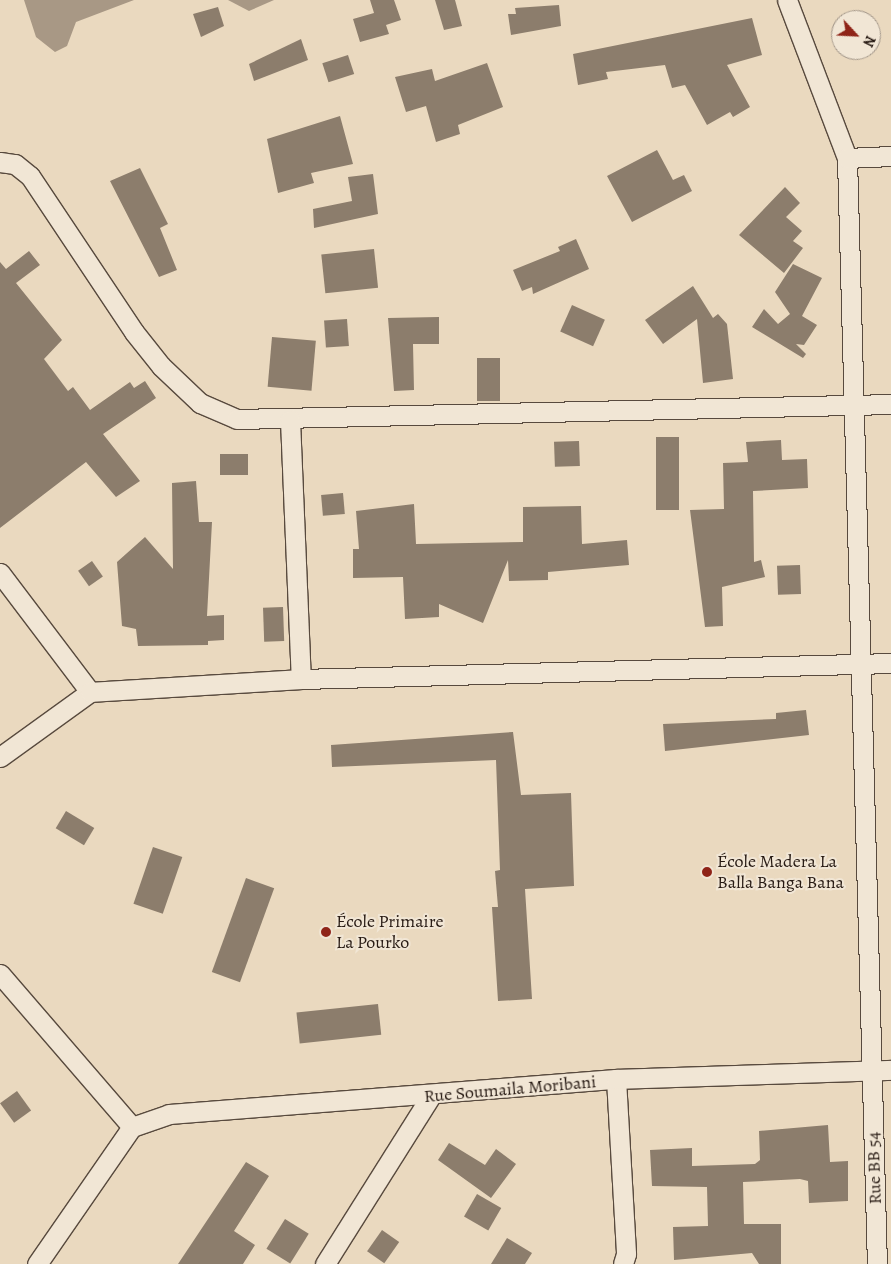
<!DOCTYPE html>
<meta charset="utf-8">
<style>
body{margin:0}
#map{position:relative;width:891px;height:1264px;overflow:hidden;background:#ead9bf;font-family:Alegreya,serif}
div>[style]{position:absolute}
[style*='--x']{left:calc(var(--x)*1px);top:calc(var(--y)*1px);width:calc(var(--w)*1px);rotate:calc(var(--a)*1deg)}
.water>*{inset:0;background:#a89885}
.building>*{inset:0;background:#8c7d6c;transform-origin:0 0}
.roads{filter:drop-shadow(1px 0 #584a3e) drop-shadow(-1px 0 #584a3e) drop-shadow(0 1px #584a3e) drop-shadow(0 -1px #584a3e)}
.street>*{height:19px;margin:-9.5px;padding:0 9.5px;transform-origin:9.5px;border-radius:9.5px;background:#f1e6d5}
.dots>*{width:14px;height:14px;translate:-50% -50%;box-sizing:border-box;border:2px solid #f1e6d5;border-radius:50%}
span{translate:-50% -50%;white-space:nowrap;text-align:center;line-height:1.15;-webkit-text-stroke:4px #f1e6d5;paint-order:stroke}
.poi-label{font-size:18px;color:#271a13}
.left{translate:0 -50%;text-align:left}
.street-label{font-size:18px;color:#271a13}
.north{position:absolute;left:831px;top:10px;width:50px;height:50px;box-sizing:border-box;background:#f1e6d5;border:1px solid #a09487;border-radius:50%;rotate:115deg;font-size:14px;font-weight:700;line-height:20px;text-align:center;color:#271a13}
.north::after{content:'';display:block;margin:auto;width:18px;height:22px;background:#8f2418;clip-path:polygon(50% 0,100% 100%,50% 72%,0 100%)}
</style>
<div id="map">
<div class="water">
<i style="clip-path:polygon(24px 0,134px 0,76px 22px,67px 46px,55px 52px,36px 37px)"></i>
<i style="clip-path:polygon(228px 0,274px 0,249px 11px)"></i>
</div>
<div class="building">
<i style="clip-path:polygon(370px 0,394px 0,401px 20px,386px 25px,389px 34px,360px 42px,353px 19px,374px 13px)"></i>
<i style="clip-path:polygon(435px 0,455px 0,462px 26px,444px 30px)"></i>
<i style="clip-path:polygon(559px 5px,561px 26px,511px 35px,508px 14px,516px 14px,515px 8px)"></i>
<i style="clip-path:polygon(218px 7px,224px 26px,201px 37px,193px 14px)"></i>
<i style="clip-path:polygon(752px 18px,762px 55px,727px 65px,750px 107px,733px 117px,730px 112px,707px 125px,685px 85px,672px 88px,665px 65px,606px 72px,608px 79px,578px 85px,573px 54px)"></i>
<i style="clip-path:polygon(301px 39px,308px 60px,254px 81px,249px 64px)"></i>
<i style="left:348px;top:55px;width:20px;height:27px;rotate:72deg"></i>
<i style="clip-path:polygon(487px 63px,503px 107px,458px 125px,460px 134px,436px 142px,426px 106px,406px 112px,395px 77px,432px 69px,435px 81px)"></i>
<i style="clip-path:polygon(340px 116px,353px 164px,311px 173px,314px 183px,278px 193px,267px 139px)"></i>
<i style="clip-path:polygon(657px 150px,673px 180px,684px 175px,692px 191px,632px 222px,607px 176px)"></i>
<i style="clip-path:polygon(140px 168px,168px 224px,160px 228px,177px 270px,159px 277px,110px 181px)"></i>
<i style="clip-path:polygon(373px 174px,378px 214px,314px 228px,313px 209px,352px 201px,348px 177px)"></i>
<i style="clip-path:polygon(785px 187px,800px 203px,786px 217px,802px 231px,793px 241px,803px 248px,784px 273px,739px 235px)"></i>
<i style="clip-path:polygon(576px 239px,589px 269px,533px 294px,532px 287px,522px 291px,513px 270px,560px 251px,558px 247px)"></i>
<i style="left:374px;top:249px;width:39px;height:53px;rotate:84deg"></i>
<i style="clip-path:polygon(29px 251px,40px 265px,16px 283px,62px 340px,44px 359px,68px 391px,73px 387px,90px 410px,130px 382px,134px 388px,145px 381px,156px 398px,103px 434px,140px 481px,116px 497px,86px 462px,0 528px,0 262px,6px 269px)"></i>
<i style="clip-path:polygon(793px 264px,822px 278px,802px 316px,817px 325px,804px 345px,796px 344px,806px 354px,803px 358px,752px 327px,764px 309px,778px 324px,790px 314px,775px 292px)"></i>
<i style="clip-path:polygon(693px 286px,713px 318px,718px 314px,727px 324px,733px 379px,703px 383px,697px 319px,663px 344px,645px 320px)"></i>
<i style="left:572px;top:305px;width:36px;height:29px;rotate:24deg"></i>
<i style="clip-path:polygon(439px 317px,439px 344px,413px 344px,414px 390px,394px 391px,388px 318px)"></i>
<i style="left:347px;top:319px;width:27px;height:23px;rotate:86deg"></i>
<i style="left:272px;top:337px;width:44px;height:50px;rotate:5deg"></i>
<i style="left:477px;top:358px;width:23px;height:43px"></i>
<i style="left:656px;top:437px;width:23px;height:73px"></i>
<i style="clip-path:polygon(781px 440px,782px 460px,807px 459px,808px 488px,753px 491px,754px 562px,761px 560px,765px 577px,722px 587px,723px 626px,705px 627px,690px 510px,724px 509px,723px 463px,748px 462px,746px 442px)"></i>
<i style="left:579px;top:441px;width:25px;height:25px;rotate:88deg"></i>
<i style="left:220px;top:454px;width:28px;height:21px"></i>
<i style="clip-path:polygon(196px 481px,199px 522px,212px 522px,207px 616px,224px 615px,224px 640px,208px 641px,208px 645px,138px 646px,136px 629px,122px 626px,117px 562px,145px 537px,173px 569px,172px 483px)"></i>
<i style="left:343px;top:493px;width:21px;height:22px;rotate:85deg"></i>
<i style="clip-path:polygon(414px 504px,416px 544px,523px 542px,523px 507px,581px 506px,582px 544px,627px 540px,629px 565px,548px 572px,548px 580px,509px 581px,508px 560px,483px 623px,439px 604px,439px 617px,405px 619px,403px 577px,353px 578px,353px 549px,359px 549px,356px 511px)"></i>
<i style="left:92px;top:561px;width:19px;height:17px;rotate:55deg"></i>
<i style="left:800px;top:565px;width:29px;height:23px;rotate:88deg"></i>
<i style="left:283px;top:607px;width:34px;height:20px;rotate:88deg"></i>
<i style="clip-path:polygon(806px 710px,809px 735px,665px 751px,663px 724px,776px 719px,776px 713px)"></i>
<i style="clip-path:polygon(513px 732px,521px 795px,571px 793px,574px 886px,525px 889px,532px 999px,498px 1001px,492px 907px,498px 907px,495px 871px,500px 870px,496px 760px,332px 767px,331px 745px)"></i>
<i style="left:66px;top:811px;width:33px;height:20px;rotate:31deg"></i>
<i style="left:153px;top:847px;width:31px;height:60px;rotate:19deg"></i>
<i style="left:246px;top:878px;width:30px;height:100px;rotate:20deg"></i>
<i style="left:378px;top:1004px;width:31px;height:82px;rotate:84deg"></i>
<i style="left:17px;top:1091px;width:24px;height:21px;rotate:54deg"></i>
<i style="clip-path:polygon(828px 1125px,830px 1162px,848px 1161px,848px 1201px,809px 1203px,808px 1181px,800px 1179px,743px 1182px,744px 1224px,781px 1224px,781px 1264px,759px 1264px,752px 1253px,674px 1260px,673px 1227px,708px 1226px,707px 1187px,652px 1186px,650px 1150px,692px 1148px,692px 1166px,755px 1164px,760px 1160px,759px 1131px)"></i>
<i style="clip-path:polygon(449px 1143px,485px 1165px,496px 1149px,516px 1164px,491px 1198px,438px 1160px)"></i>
<i style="clip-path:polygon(246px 1162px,269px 1176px,234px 1231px,255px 1245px,243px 1264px,178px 1264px)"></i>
<i style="left:477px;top:1194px;width:28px;height:26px;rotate:30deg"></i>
<i style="left:285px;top:1219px;width:28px;height:35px;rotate:32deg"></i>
<i style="left:382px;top:1230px;width:21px;height:26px;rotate:35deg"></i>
<i style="clip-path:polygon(507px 1238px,532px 1253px,525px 1264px,491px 1264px)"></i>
</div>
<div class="roads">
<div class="street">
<i style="--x:787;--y:0;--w:169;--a:69.2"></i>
<i style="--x:847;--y:158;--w:1106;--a:88.45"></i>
<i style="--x:847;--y:158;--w:44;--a:-2.6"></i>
<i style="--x:0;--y:162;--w:15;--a:8"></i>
<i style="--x:15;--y:164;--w:19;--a:39"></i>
<i style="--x:30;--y:176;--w:187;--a:56.3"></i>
<i style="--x:134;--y:332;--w:43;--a:51.5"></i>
<i style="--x:161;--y:366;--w:54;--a:43.5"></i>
<i style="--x:200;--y:403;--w:40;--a:23.4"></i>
<i style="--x:237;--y:419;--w:654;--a:-1.31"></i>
<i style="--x:290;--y:420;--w:259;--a:87.6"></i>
<i style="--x:0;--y:573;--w:149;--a:52.9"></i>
<i style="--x:0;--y:757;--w:111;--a:-35.8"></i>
<i style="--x:90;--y:692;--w:211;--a:-3.5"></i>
<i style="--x:301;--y:679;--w:590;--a:-1.55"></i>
<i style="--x:0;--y:974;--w:202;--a:49.2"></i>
<i style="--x:616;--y:1079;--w:175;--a:86.7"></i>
<i style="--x:626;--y:1254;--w:10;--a:107"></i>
<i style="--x:132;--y:1127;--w:39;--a:-19"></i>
<i style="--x:169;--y:1114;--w:448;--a:-4.5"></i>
<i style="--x:616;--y:1079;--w:275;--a:-1.9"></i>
<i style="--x:37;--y:1264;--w:167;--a:-55.3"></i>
<i style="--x:325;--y:1264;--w:197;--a:-57.8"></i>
</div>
</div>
<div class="dots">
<i style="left:707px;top:872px;background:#8f2418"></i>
<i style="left:326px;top:932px;background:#8f2418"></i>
</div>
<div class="poi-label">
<span class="left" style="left:717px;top:872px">École Madera La<br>Balla Banga Bana</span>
<span class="left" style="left:336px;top:932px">École Primaire<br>La Pourko</span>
</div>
<div class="street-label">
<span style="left:510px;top:1089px;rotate:-5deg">Rue Soumaila Moribani</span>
<span style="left:874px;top:1168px;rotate:-92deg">Rue BB 54</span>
</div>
<div class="north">N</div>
</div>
